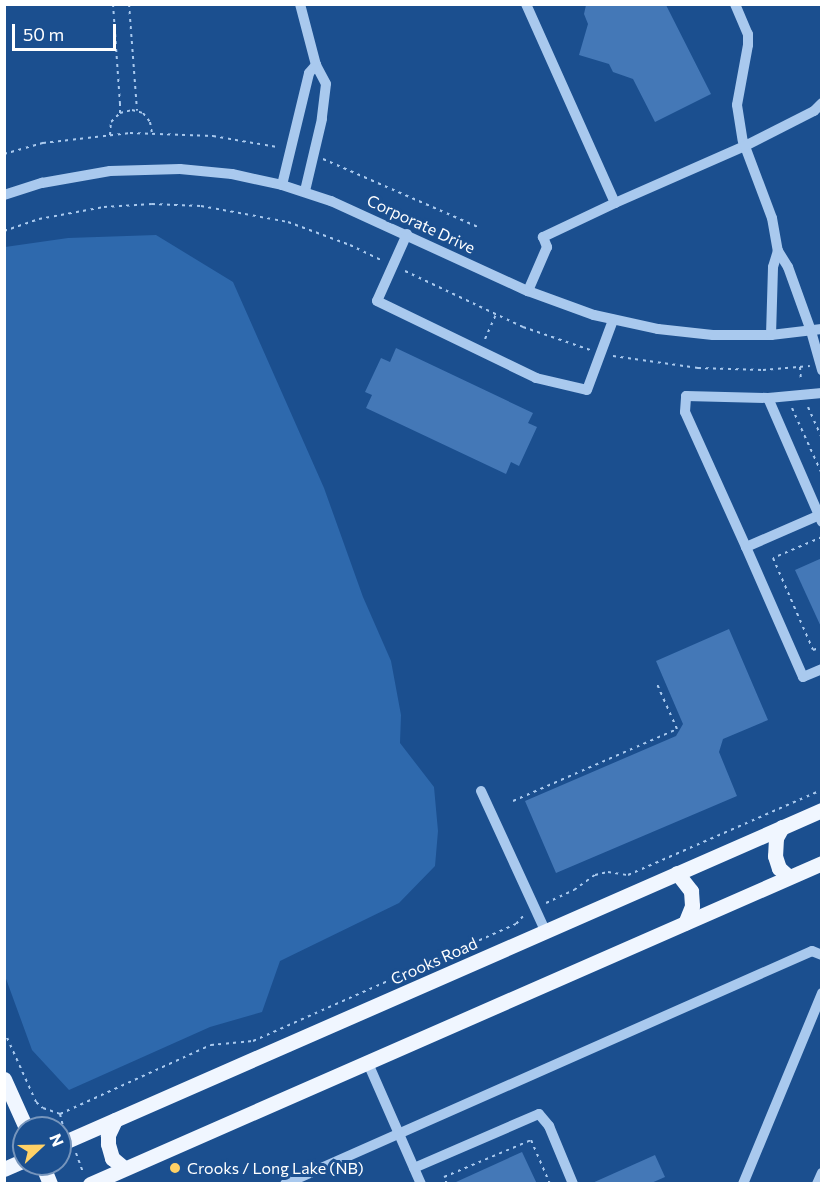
<!DOCTYPE html>
<style>
body{margin:0}
#map{position:relative;width:826px;height:1188px;overflow:hidden;background:#1b4f8f;font-family:Commissioner,sans-serif}
div>[style]{position:absolute}
[style*='--x']{left:calc(var(--x)*1px);top:calc(var(--y)*1px);width:calc(var(--w)*1px);rotate:calc(var(--a)*1deg)}
.green>*{inset:0;background:#2e69ad}
.building>*{inset:0;background:#4478b7}
.path>*{height:2px;margin-top:-1px;transform-origin:0;background:repeating-linear-gradient(90deg,#a9c9ee 0 3px,transparent 0 7.5px)}
.minor>*{height:10px;margin:-5px;padding:0 5px;transform-origin:5px;border-radius:5px;background:#a9c9ee}
.major>*{height:15px;margin:-7.5px;padding:0 7.5px;transform-origin:7.5px;border-radius:7.5px;background:#f0f6ff}
.dots>*{width:16px;height:16px;translate:-50% -50%;box-sizing:border-box;border:3px solid #1b4f8f;border-radius:50%}
span{translate:-50% -50%;white-space:nowrap;text-align:center;line-height:1.15;-webkit-text-stroke:6px #1b4f8f;paint-order:stroke}
.street-label{font-size:16px;color:#fff}
.poi-label{font-size:16px;color:#fff}
.left{translate:0 -50%;text-align:left}
.frame{position:absolute;inset:0;border:6px solid #fff;pointer-events:none}
.north{position:absolute;left:12px;top:1116px;width:60px;height:60px;box-sizing:border-box;background:#1b4f8f;border:2px solid #7695bc;border-radius:50%;rotate:68deg;font-size:16px;font-weight:700;line-height:24px;text-align:center;color:#fff}
.north::after{content:'';display:block;margin:auto;width:21px;height:27px;background:#ffd166;clip-path:polygon(50% 0,100% 100%,50% 72%,0 100%)}
.scale{position:absolute;left:12px;top:24px;width:104px;height:27px;box-sizing:border-box;border:3px solid #fff;border-top:0;padding-left:8px;font-size:18px;line-height:21px;white-space:nowrap;color:#fff;-webkit-text-stroke:4px #1b4f8f;paint-order:stroke}
</style>
<div id="map">
<div class="green">
<i style="clip-path:polygon(156px 235px,233px 282px,324px 488px,363px 597px,391px 661px,401px 715px,400px 743px,434px 787px,438px 831px,435px 866px,399px 903px,280px 961px,262px 1012px,210px 1027px,69px 1090px,32px 1050px,5px 976px,5px 247px,68px 238px)"></i>
</div>
<div class="building">
<i style="clip-path:polygon(586px 5px,666px 5px,711px 94px,655px 122px,633px 79px,613px 72px,609px 64px,579px 55px,588px 24px,584px 14px)"></i>
<i style="clip-path:polygon(396px 348px,533px 413px,528px 423px,537px 427px,519px 466px,511px 462px,506px 474px,366px 408px,372px 395px,365px 392px,381px 358px,390px 362px)"></i>
<i style="clip-path:polygon(822px 558px,822px 629px,795px 570px)"></i>
<i style="clip-path:polygon(729px 629px,768px 720px,723px 739px,719px 752px,737px 796px,556px 873px,525px 801px,676px 736px,683px 724px,656px 661px)"></i>
<i style="clip-path:polygon(522px 1152px,537px 1184px,457px 1184px,456px 1182px)"></i>
<i style="clip-path:polygon(655px 1155px,665px 1177px,649px 1184px,590px 1184px)"></i>
</div>
<div class="path">
<i style="--x:129;--y:4;--w:107;--a:85.7"></i>
<i style="--x:120;--y:113;--w:12;--a:-14"></i>
<i style="--x:132;--y:110;--w:11;--a:15"></i>
<i style="--x:143;--y:113;--w:11;--a:52"></i>
<i style="--x:150;--y:122;--w:11;--a:80"></i>
<i style="--x:110;--y:135;--w:13;--a:-86"></i>
<i style="--x:111;--y:122;--w:13;--a:-45"></i>
<i style="--x:120;--y:113;--w:9;--a:-90"></i>
<i style="--x:120;--y:104;--w:100;--a:-94"></i>
<i style="--x:4;--y:154;--w:41;--a:-15.8"></i>
<i style="--x:43;--y:143;--w:88;--a:-6.6"></i>
<i style="--x:130;--y:133;--w:83;--a:2.1"></i>
<i style="--x:213;--y:136;--w:65;--a:9.8"></i>
<i style="--x:323;--y:159;--w:171;--a:23.7"></i>
<i style="--x:4;--y:231;--w:37;--a:-19"></i>
<i style="--x:39;--y:219;--w:66;--a:-10.5"></i>
<i style="--x:104;--y:207;--w:48;--a:-3.6"></i>
<i style="--x:152;--y:204;--w:49;--a:2.3"></i>
<i style="--x:201;--y:206;--w:88;--a:10.4"></i>
<i style="--x:288;--y:222;--w:66;--a:20.4"></i>
<i style="--x:350;--y:245;--w:37;--a:26"></i>
<i style="--x:405;--y:271;--w:131;--a:25.4"></i>
<i style="--x:523;--y:327;--w:71;--a:18.9"></i>
<i style="--x:485;--y:339;--w:27;--a:-66"></i>
<i style="--x:613;--y:356;--w:86;--a:8"></i>
<i style="--x:698;--y:368;--w:65;--a:1.8"></i>
<i style="--x:763;--y:370;--w:47;--a:-4.9"></i>
<i style="--x:800;--y:367;--w:15;--a:86"></i>
<i style="--x:808;--y:407;--w:34;--a:66"></i>
<i style="--x:792;--y:408;--w:72;--a:65.6"></i>
<i style="--x:822;--y:537;--w:53;--a:156.8"></i>
<i style="--x:773;--y:558;--w:100;--a:66.5"></i>
<i style="--x:813;--y:650;--w:9;--a:-18"></i>
<i style="--x:513;--y:801;--w:179;--a:-23.7"></i>
<i style="--x:677;--y:729;--w:49;--a:-114"></i>
<i style="--x:546;--y:903;--w:31;--a:-25"></i>
<i style="--x:574;--y:890;--w:26;--a:-36"></i>
<i style="--x:595;--y:875;--w:13;--a:-13"></i>
<i style="--x:608;--y:872;--w:20;--a:9"></i>
<i style="--x:628;--y:875;--w:212;--a:-23.7"></i>
<i style="--x:4;--y:1031;--w:78;--a:65.7"></i>
<i style="--x:36;--y:1102;--w:9;--a:41"></i>
<i style="--x:43;--y:1108;--w:18;--a:19"></i>
<i style="--x:60;--y:1114;--w:166;--a:-24.6"></i>
<i style="--x:211;--y:1045;--w:42;--a:-5.4"></i>
<i style="--x:253;--y:1041;--w:288;--a:-24"></i>
<i style="--x:516;--y:924;--w:13;--a:-48"></i>
<i style="--x:60;--y:1114;--w:12;--a:76"></i>
<i style="--x:76;--y:1153;--w:20;--a:70"></i>
<i style="--x:447;--y:1184;--w:8;--a:-113"></i>
<i style="--x:444;--y:1177;--w:95;--a:-23"></i>
<i style="--x:531;--y:1140;--w:48;--a:66.6"></i>
</div>
<div class="minor">
<i style="--x:300;--y:4;--w:63;--a:75.3"></i>
<i style="--x:316;--y:65;--w:21;--a:62"></i>
<i style="--x:326;--y:84;--w:35;--a:97"></i>
<i style="--x:322;--y:119;--w:74;--a:103.3"></i>
<i style="--x:526;--y:4;--w:218;--a:65.9"></i>
<i style="--x:615;--y:203;--w:80;--a:154.7"></i>
<i style="--x:543;--y:237;--w:11;--a:68"></i>
<i style="--x:547;--y:247;--w:48;--a:113.4"></i>
<i style="--x:735;--y:4;--w:33;--a:67"></i>
<i style="--x:748;--y:34;--w:11;--a:90"></i>
<i style="--x:748;--y:45;--w:61;--a:100.4"></i>
<i style="--x:737;--y:105;--w:36;--a:81"></i>
<i style="--x:743;--y:141;--w:82;--a:69.4"></i>
<i style="--x:772;--y:218;--w:34;--a:80"></i>
<i style="--x:778;--y:251;--w:19;--a:58"></i>
<i style="--x:788;--y:267;--w:68;--a:70.2"></i>
<i style="--x:811;--y:331;--w:41;--a:74.2"></i>
<i style="--x:282;--y:185;--w:115;--a:-76.4"></i>
<i style="--x:309;--y:73;--w:11;--a:-49"></i>
<i style="--x:4;--y:195;--w:40;--a:-18"></i>
<i style="--x:42;--y:183;--w:69;--a:-10"></i>
<i style="--x:110;--y:171;--w:70;--a:-1.6"></i>
<i style="--x:180;--y:169;--w:52;--a:5.5"></i>
<i style="--x:232;--y:174;--w:51;--a:12.4"></i>
<i style="--x:282;--y:185;--w:52;--a:18.1"></i>
<i style="--x:331;--y:201;--w:217;--a:24.6"></i>
<i style="--x:528;--y:291;--w:70;--a:20"></i>
<i style="--x:594;--y:315;--w:66;--a:12.3"></i>
<i style="--x:658;--y:329;--w:55;--a:6.2"></i>
<i style="--x:713;--y:335;--w:58;--a:0"></i>
<i style="--x:771;--y:335;--w:51;--a:-6.7"></i>
<i style="--x:615;--y:203;--w:142;--a:-23.7"></i>
<i style="--x:745;--y:146;--w:77;--a:-26.9"></i>
<i style="--x:814;--y:111;--w:11;--a:-45"></i>
<i style="--x:407;--y:234;--w:73;--a:114.1"></i>
<i style="--x:377;--y:301;--w:177;--a:25.8"></i>
<i style="--x:536;--y:378;--w:52;--a:13.2"></i>
<i style="--x:587;--y:390;--w:75;--a:-69.6"></i>
<i style="--x:771;--y:335;--w:68;--a:-88.3"></i>
<i style="--x:773;--y:267;--w:17;--a:-73"></i>
<i style="--x:822;--y:393;--w:54;--a:174.7"></i>
<i style="--x:768;--y:398;--w:135;--a:66.5"></i>
<i style="--x:822;--y:514;--w:83;--a:156.5"></i>
<i style="--x:746;--y:547;--w:142;--a:66.3"></i>
<i style="--x:803;--y:677;--w:21;--a:-23"></i>
<i style="--x:746;--y:547;--w:148;--a:-114.3"></i>
<i style="--x:685;--y:412;--w:16;--a:-86"></i>
<i style="--x:686;--y:396;--w:82;--a:1.4"></i>
<i style="--x:481;--y:791;--w:155;--a:65.3"></i>
<i style="--x:367;--y:1061;--w:134;--a:66.3"></i>
<i style="--x:414;--y:1168;--w:136;--a:-23.4"></i>
<i style="--x:539;--y:1114;--w:16;--a:50"></i>
<i style="--x:549;--y:1126;--w:63;--a:67.5"></i>
<i style="--x:285;--y:1184;--w:576;--a:-23.85"></i>
<i style="--x:812;--y:951;--w:11;--a:22"></i>
<i style="--x:743;--y:1184;--w:207;--a:-67.5"></i>
<i style="--x:817;--y:1184;--w:12;--a:-66"></i>
</div>
<div class="major">
<i style="--x:782;--y:827;--w:13;--a:119"></i>
<i style="--x:776;--y:838;--w:18;--a:93"></i>
<i style="--x:775;--y:856;--w:13;--a:72"></i>
<i style="--x:779;--y:868;--w:13;--a:42"></i>
<i style="--x:677;--y:873;--w:23;--a:52"></i>
<i style="--x:691;--y:891;--w:15;--a:86"></i>
<i style="--x:692;--y:906;--w:18;--a:112"></i>
<i style="--x:4;--y:1079;--w:54;--a:65.8"></i>
<i style="--x:115;--y:1120;--w:17;--a:115"></i>
<i style="--x:108;--y:1135;--w:9;--a:90"></i>
<i style="--x:108;--y:1144;--w:15;--a:74"></i>
<i style="--x:112;--y:1158;--w:16;--a:40"></i>
<i style="--x:60;--y:1144;--w:832;--a:-23.67"></i>
<i style="--x:42;--y:1164;--w:22;--a:68"></i>
<i style="--x:4;--y:1169;--w:22;--a:-24"></i>
<i style="--x:90;--y:1184;--w:799;--a:-23.68"></i>
</div>
<div class="dots">
<i style="left:175px;top:1168px;background:#ffd166"></i>
</div>
<div class="street-label">
<span style="left:421px;top:224px;rotate:25deg">Corporate Drive</span>
<span style="left:434px;top:961px;rotate:-24deg">Crooks Road</span>
</div>
<div class="poi-label">
<span class="left" style="left:187px;top:1168px">Crooks / Long Lake (NB)</span>
</div>
<div class="frame"></div>
<div class="north">N</div>
<div class="scale">50 m</div>
</div>
